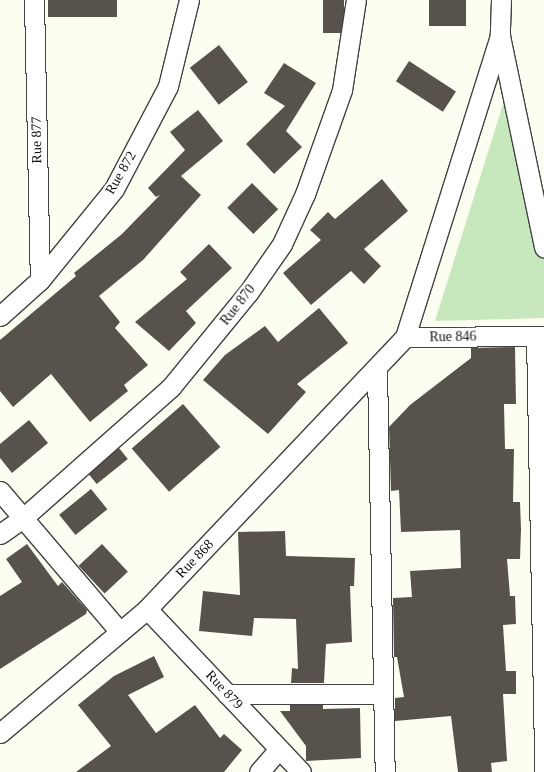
<!DOCTYPE html>
<style>
body{margin:0}
#map{position:relative;width:544px;height:772px;overflow:hidden;background:#fdfef2;font-family:"Times New Roman",serif}
div>[style]{position:absolute}
[style*='--x']{left:calc(var(--x)*1px);top:calc(var(--y)*1px);width:calc(var(--w)*1px);rotate:calc(var(--a)*1deg)}
.green>*{inset:0;background:#c7e7bd}
.building>*{inset:0;background:#57534c;transform-origin:0 0}
.roads{filter:drop-shadow(1px 0 #424242) drop-shadow(-1px 0 #424242) drop-shadow(0 1px #424242) drop-shadow(0 -1px #424242)}
.street>*{height:19px;margin:-9.5px;padding:0 9.5px;transform-origin:9.5px;border-radius:9.5px;background:#fff}
span{translate:-50% -50%;white-space:nowrap;text-align:center;line-height:1.15;-webkit-text-stroke:5px #fff;paint-order:stroke}
.street-label{font-size:14px;color:#0f0f0f}
</style>
<div id="map">
<div class="green">
<i style="clip-path:polygon(510px 82px,544px 247px,544px 318px,435px 321px)"></i>
</div>
<div class="building">
<i style="left:48px;top:0;width:69px;height:17px"></i>
<i style="left:323px;top:0;width:21px;height:33px"></i>
<i style="left:429px;top:0;width:37px;height:26px"></i>
<i style="left:219px;top:45px;width:47px;height:37px;rotate:52deg"></i>
<i style="left:409px;top:61px;width:56px;height:24px;rotate:33deg"></i>
<i style="clip-path:polygon(284px 63px,316px 83px,286px 131px,302px 147px,274px 174px,246px 144px,285px 106px,264px 93px)"></i>
<i style="clip-path:polygon(198px 110px,223px 141px,181px 176px,201px 195px,143px 260px,99px 296px,120px 322px,115px 328px,148px 365px,124px 385px,128px 391px,90px 422px,51px 374px,13px 407px,0 391px,0 340px,76px 276px,74px 273px,122px 234px,160px 195px,156px 197px,148px 188px,185px 150px,170px 132px)"></i>
<i style="clip-path:polygon(382px 179px,408px 211px,364px 249px,381px 266px,364px 284px,351px 271px,311px 305px,283px 273px,321px 240px,310px 230px,328px 212px,335px 219px)"></i>
<i style="left:252px;top:183px;width:37px;height:35px;rotate:45deg"></i>
<i style="clip-path:polygon(209px 244px,232px 268px,186px 311px,196px 323px,169px 351px,135px 322px,187px 279px,180px 272px)"></i>
<i style="clip-path:polygon(319px 308px,348px 343px,297px 384px,306px 392px,268px 434px,203px 380px,225px 355px,265px 326px,278px 342px)"></i>
<i style="clip-path:polygon(515px 347px,516px 404px,504px 404px,505px 449px,514px 449px,513px 502px,520px 502px,521px 529px,520px 559px,507px 559px,510px 596px,515px 596px,516px 624px,503px 625px,506px 671px,516px 671px,516px 694px,503px 694px,507px 761px,491px 763px,492px 772px,458px 772px,451px 716px,395px 721px,395px 698px,404px 697px,397px 657px,394px 657px,393px 598px,412px 597px,410px 571px,461px 568px,460px 530px,401px 532px,399px 490px,391px 491px,389px 427px,410px 405px,471px 358px,471px 348px)"></i>
<i style="left:183px;top:404px;width:57px;height:68px;rotate:49deg"></i>
<i style="clip-path:polygon(29px 420px,48px 443px,12px 473px,0 458px,0 444px)"></i>
<i style="left:119px;top:448px;width:14px;height:40px;rotate:51deg"></i>
<i style="left:91px;top:489px;width:26px;height:41px;rotate:51deg"></i>
<i style="clip-path:polygon(285px 531px,286px 556px,355px 558px,354px 586px,350px 586px,352px 642px,326px 644px,324px 683px,291px 683px,292px 668px,298px 669px,296px 619px,254px 618px,252px 636px,199px 631px,203px 591px,240px 595px,238px 532px)"></i>
<i style="clip-path:polygon(27px 544px,58px 586px,62px 582px,87px 610px,86px 614px,0 669px,0 596px,22px 582px,6px 559px)"></i>
<i style="left:102px;top:544px;width:38px;height:32px;rotate:47deg"></i>
<i style="clip-path:polygon(154px 656px,164px 677px,128px 695px,156px 733px,195px 705px,220px 738px,224px 734px,242px 750px,224px 772px,76px 772px,111px 746px,78px 705px,114px 676px)"></i>
<i style="clip-path:polygon(290px 705px,323px 705px,323px 709px,360px 708px,361px 758px,306px 761px,306px 746px,280px 711px,290px 711px)"></i>
</div>
<div class="roads">
<div class="street">
<i style="--x:34;--y:0;--w:280;--a:88.8"></i>
<i style="--x:501;--y:0;--w:36;--a:92"></i>
<i style="--x:500;--y:36;--w:216;--a:78.2"></i>
<i style="--x:0;--y:316;--w:54;--a:-42"></i>
<i style="--x:40;--y:280;--w:117;--a:-50.9"></i>
<i style="--x:114;--y:189;--w:116;--a:-62.3"></i>
<i style="--x:168;--y:86;--w:89;--a:-76.3"></i>
<i style="--x:536;--y:336;--w:436;--a:88.9"></i>
<i style="--x:405;--y:337;--w:139;--a:-0.4"></i>
<i style="--x:377;--y:370;--w:402;--a:88.9"></i>
<i style="--x:0;--y:491;--w:185;--a:49.6"></i>
<i style="--x:0;--y:534;--w:28;--a:-35"></i>
<i style="--x:23;--y:518;--w:198;--a:-41.5"></i>
<i style="--x:171;--y:387;--w:122;--a:-50.7"></i>
<i style="--x:248;--y:293;--w:60;--a:-55.2"></i>
<i style="--x:282;--y:244;--w:55;--a:-65.3"></i>
<i style="--x:305;--y:194;--w:110;--a:-70.4"></i>
<i style="--x:342;--y:90;--w:91;--a:-81.2"></i>
<i style="--x:147;--y:609;--w:224;--a:46.6"></i>
<i style="--x:227;--y:694;--w:156;--a:0"></i>
<i style="--x:0;--y:733;--w:192;--a:-40.1"></i>
<i style="--x:147;--y:609;--w:375;--a:-46.5"></i>
<i style="--x:405;--y:337;--w:316;--a:-72.5"></i>
<i style="--x:259;--y:772;--w:30;--a:-49"></i>
</div>
</div>
<div class="street-label">
<span style="left:37px;top:140px;rotate:-91deg">Rue 877</span>
<span style="left:121px;top:173px;rotate:-60deg">Rue 872</span>
<span style="left:238px;top:305px;rotate:-52deg">Rue 870</span>
<span style="left:453px;top:337px;rotate:-1deg">Rue 846</span>
<span style="left:195px;top:559px;rotate:-46deg">Rue 868</span>
<span style="left:224px;top:690px;rotate:47deg">Rue 879</span>
</div>
</div>
